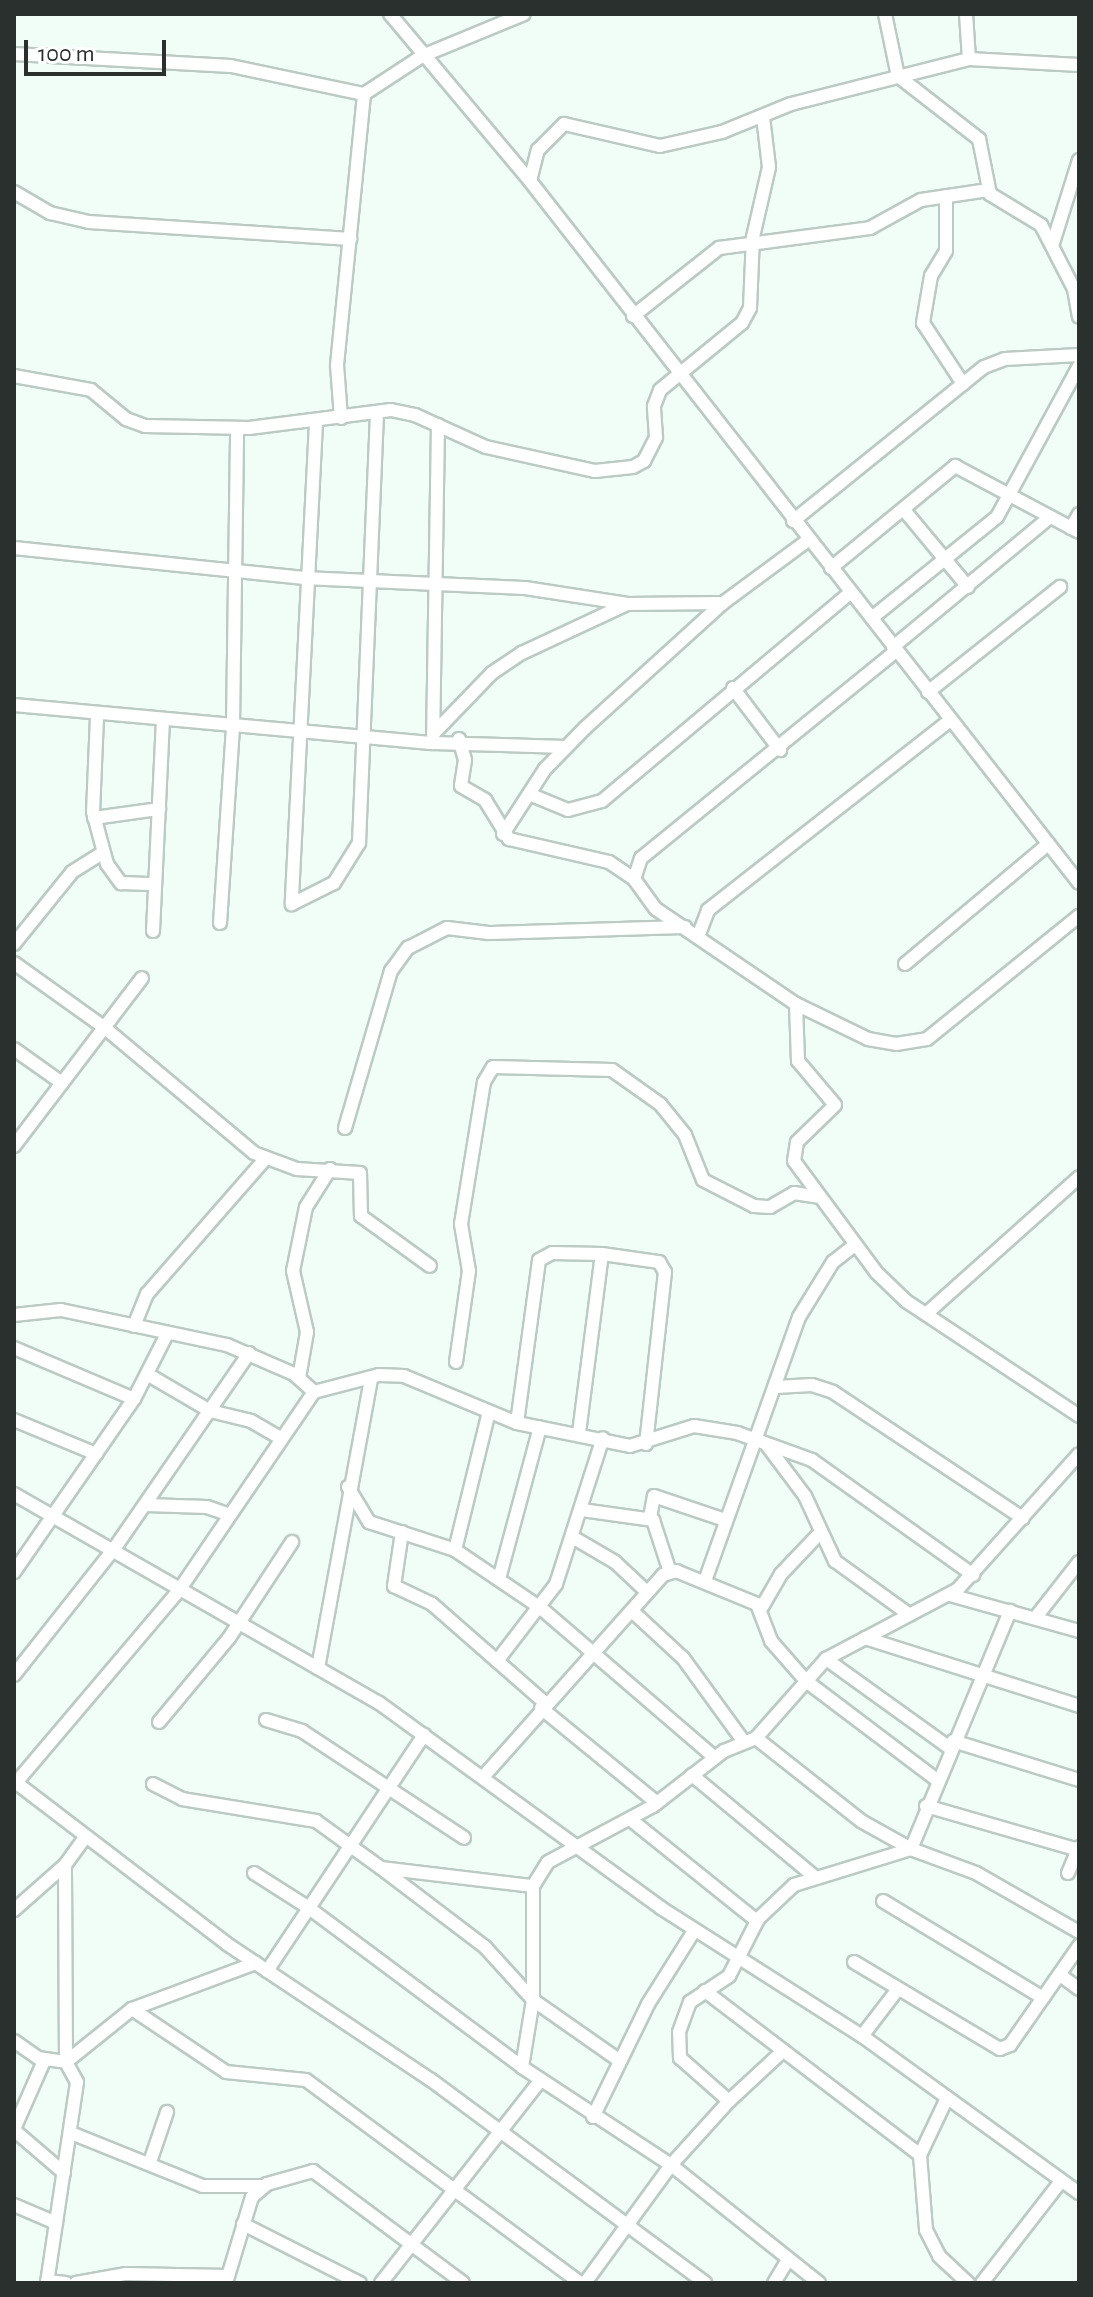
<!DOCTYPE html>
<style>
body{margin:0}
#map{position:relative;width:1093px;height:2297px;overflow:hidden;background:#f0fef7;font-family:"Alegreya Sans",sans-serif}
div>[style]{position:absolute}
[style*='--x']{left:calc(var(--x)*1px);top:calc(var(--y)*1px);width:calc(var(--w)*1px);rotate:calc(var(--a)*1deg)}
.roads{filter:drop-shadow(2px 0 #bbcac2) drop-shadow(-2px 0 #bbcac2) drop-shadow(0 2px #bbcac2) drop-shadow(0 -2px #bbcac2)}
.minor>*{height:12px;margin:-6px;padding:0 6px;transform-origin:6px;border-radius:6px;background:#fff}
span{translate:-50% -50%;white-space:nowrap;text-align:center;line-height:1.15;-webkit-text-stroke:8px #fff;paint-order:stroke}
.frame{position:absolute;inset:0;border:16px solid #2a302d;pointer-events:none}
.scale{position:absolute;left:24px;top:40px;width:142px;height:36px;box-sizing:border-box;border:4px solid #2a302d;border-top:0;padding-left:10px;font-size:24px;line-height:28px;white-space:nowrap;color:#2a302d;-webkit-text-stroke:6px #fff;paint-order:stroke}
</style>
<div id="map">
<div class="roads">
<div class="minor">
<i style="--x:390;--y:14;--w:218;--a:50"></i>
<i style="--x:530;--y:181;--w:891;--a:51.97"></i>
<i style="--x:885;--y:14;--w:63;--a:78.2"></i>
<i style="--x:898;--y:76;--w:103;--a:37.9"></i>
<i style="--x:979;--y:139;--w:56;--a:78.7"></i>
<i style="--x:990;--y:194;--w:60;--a:31.3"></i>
<i style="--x:1041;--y:225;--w:72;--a:62.7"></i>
<i style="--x:1074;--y:289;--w:28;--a:80"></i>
<i style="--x:966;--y:14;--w:45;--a:86.2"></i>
<i style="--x:14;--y:54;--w:217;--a:3.2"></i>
<i style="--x:231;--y:66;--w:136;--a:11.9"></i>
<i style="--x:530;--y:181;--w:32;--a:-76"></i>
<i style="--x:538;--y:150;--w:37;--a:-45"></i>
<i style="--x:564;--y:124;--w:98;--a:12.9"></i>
<i style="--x:660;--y:146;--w:64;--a:-12.7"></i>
<i style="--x:722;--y:132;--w:74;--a:-22.1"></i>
<i style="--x:791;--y:104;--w:184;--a:-14.2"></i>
<i style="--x:969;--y:59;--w:110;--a:3.1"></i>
<i style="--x:14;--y:192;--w:42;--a:30.3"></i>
<i style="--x:50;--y:213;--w:40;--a:13"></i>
<i style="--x:89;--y:222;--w:262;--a:3.7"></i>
<i style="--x:946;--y:196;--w:55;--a:90"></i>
<i style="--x:946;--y:251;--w:29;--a:121"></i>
<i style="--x:931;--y:276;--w:48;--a:99.7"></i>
<i style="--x:923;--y:323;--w:73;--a:56.7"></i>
<i style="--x:1053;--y:243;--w:87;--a:-72.6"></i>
<i style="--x:633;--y:316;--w:110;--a:-38.3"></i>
<i style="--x:719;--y:248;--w:152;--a:-7.5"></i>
<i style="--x:870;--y:228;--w:58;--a:-28.8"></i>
<i style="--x:921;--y:200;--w:68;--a:-8.5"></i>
<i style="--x:14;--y:376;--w:78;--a:10.3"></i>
<i style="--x:91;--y:390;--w:45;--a:39.6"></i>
<i style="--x:126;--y:419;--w:20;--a:20"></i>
<i style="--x:145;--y:426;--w:104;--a:1.1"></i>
<i style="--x:249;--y:428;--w:143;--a:-7.2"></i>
<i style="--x:391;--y:410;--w:25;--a:12"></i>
<i style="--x:415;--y:415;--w:78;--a:24.3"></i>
<i style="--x:486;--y:447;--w:112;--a:12.4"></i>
<i style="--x:595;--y:471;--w:38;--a:-6"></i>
<i style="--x:633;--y:467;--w:13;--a:-29"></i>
<i style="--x:644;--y:461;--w:27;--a:-63"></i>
<i style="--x:656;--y:437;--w:31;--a:-94"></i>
<i style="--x:654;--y:406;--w:17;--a:-69"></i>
<i style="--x:660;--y:390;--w:106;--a:-39.3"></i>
<i style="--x:742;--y:323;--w:17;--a:-62"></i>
<i style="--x:750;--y:308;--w:71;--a:-87.6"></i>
<i style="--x:753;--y:237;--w:72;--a:-77.1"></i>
<i style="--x:769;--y:167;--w:50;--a:-96.8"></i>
<i style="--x:341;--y:418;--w:53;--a:-94.3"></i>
<i style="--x:337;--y:365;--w:272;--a:-84.3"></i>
<i style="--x:364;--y:94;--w:69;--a:-33.2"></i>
<i style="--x:422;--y:56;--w:110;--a:-22.4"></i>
<i style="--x:316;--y:423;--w:482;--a:92.9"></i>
<i style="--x:292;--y:904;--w:47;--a:-26.6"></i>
<i style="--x:334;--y:883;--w:47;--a:-58"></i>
<i style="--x:359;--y:843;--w:431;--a:-87.6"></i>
<i style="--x:438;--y:425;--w:318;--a:90.9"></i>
<i style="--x:433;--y:743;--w:133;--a:1.7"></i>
<i style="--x:904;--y:510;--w:100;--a:50.3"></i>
<i style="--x:793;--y:521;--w:245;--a:-38.9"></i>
<i style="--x:984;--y:367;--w:22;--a:-21"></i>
<i style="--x:1005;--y:359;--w:74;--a:-3.1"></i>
<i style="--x:1071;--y:528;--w:16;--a:-60"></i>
<i style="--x:14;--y:548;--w:292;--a:5.9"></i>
<i style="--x:304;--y:578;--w:221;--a:2.6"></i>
<i style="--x:525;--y:588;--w:104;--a:8.8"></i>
<i style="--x:628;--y:604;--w:95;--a:-0.6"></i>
<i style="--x:831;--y:568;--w:161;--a:-39.4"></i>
<i style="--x:955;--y:466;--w:140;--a:28"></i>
<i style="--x:873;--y:617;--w:159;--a:-38.9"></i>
<i style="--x:997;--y:517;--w:172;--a:-61.5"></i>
<i style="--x:893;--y:647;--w:204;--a:-39.6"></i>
<i style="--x:896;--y:651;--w:328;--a:140.9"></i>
<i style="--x:641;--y:858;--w:22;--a:108"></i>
<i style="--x:634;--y:879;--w:37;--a:54"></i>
<i style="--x:656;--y:909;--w:169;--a:34.2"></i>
<i style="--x:796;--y:1004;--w:57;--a:88"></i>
<i style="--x:798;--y:1061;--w:57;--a:49.9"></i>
<i style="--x:835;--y:1105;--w:53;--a:135.8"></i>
<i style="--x:797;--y:1142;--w:19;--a:99"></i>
<i style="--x:794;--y:1161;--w:139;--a:53.5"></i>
<i style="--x:877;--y:1273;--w:40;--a:44"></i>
<i style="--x:906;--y:1301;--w:208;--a:33.6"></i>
<i style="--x:733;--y:688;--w:78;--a:52.8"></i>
<i style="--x:928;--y:692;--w:169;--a:-38.5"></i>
<i style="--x:14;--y:705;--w:421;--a:5.2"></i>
<i style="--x:97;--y:717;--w:95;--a:92.4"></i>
<i style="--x:93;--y:812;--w:54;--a:74.9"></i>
<i style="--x:107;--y:864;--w:24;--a:54"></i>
<i style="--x:121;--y:883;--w:34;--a:2"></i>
<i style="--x:434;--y:733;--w:83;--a:-46"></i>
<i style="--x:492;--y:673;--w:36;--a:-34"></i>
<i style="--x:522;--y:653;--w:114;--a:-25"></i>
<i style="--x:459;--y:739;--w:22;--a:74"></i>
<i style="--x:465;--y:760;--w:26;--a:99"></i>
<i style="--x:461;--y:786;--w:28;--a:30"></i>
<i style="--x:485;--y:800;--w:46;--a:58.4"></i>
<i style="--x:509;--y:839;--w:103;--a:13"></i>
<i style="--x:609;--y:862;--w:30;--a:34"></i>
<i style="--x:529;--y:794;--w:42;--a:22.3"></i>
<i style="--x:568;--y:810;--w:35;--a:-15"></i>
<i style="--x:602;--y:801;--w:325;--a:-40"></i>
<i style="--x:94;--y:818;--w:66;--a:-7.9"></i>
<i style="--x:503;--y:834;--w:77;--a:-57.1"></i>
<i style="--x:545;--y:769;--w:57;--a:-45.7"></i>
<i style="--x:585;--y:728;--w:186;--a:-42.2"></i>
<i style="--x:723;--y:603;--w:106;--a:-36.5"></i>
<i style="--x:220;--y:923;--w:198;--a:-86.2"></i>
<i style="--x:233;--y:725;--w:297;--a:-89.2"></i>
<i style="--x:153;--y:931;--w:211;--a:-87.3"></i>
<i style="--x:699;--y:934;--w:26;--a:-69"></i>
<i style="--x:708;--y:910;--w:308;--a:-38.1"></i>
<i style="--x:14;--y:944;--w:92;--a:-51.1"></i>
<i style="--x:72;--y:872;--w:36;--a:-32"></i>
<i style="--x:14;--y:963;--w:112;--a:35.5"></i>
<i style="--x:105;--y:1028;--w:194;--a:40"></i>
<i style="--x:254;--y:1153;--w:46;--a:20.4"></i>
<i style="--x:297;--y:1169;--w:63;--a:3.6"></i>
<i style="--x:360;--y:1173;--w:43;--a:88.7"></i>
<i style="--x:361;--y:1216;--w:85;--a:35.9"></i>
<i style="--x:905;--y:964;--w:187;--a:-40"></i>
<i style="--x:796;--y:1004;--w:80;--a:25.9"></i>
<i style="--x:868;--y:1039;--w:28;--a:10"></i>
<i style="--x:896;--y:1044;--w:31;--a:-9"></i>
<i style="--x:927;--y:1039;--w:196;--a:-39"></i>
<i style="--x:14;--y:1049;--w:59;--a:35.3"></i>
<i style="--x:345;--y:1128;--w:164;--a:-73.7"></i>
<i style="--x:391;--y:971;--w:29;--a:-54"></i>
<i style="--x:408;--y:948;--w:44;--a:-27.1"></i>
<i style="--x:447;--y:928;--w:42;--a:6.8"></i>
<i style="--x:489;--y:933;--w:196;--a:-1.8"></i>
<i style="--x:14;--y:1146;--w:211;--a:-52.7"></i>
<i style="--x:926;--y:1314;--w:205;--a:-41.8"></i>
<i style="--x:14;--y:1315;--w:47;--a:-6.1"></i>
<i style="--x:61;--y:1310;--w:170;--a:11.9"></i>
<i style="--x:227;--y:1345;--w:73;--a:23.4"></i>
<i style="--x:294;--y:1374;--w:27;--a:42"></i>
<i style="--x:134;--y:1326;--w:35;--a:-68"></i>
<i style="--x:147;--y:1294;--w:179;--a:-48.8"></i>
<i style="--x:14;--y:1348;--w:130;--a:23"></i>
<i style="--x:456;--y:1362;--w:92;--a:-81.9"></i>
<i style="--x:469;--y:1271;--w:48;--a:-99.7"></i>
<i style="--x:461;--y:1224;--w:144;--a:-80.8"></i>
<i style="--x:484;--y:1082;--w:17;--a:-59"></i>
<i style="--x:493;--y:1067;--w:119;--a:1.4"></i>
<i style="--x:612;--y:1070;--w:59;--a:35.3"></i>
<i style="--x:660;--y:1104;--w:40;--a:51"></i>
<i style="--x:685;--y:1135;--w:48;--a:68.2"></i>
<i style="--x:703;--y:1180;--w:57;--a:27"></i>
<i style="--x:754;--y:1206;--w:16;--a:4"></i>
<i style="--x:770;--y:1207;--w:28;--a:-30"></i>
<i style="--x:794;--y:1193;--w:25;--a:9"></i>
<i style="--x:147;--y:1374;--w:73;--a:30.4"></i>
<i style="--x:210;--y:1411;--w:42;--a:13.7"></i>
<i style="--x:251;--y:1421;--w:34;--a:30"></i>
<i style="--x:299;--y:1378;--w:47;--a:-80.1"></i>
<i style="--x:307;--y:1332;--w:63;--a:-102.9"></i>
<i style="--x:293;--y:1271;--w:65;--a:-78.5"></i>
<i style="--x:306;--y:1207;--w:45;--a:-57.7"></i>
<i style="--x:776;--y:1387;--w:36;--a:-3"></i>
<i style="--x:812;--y:1385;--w:22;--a:18"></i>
<i style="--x:833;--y:1392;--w:228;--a:33.6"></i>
<i style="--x:14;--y:1420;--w:89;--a:22.5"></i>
<i style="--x:517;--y:1423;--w:164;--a:-82.3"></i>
<i style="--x:539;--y:1260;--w:15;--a:-28"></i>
<i style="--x:552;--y:1253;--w:50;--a:1.1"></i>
<i style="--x:602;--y:1254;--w:58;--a:8"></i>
<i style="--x:659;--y:1262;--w:12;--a:59"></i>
<i style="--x:665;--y:1272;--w:173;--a:96.3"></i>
<i style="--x:579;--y:1433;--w:180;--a:-82.7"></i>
<i style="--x:766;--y:1444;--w:65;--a:53.1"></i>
<i style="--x:805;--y:1496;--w:72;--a:65.2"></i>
<i style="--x:835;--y:1561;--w:92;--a:35.8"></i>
<i style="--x:348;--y:1487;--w:41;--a:59"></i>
<i style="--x:369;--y:1522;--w:90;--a:18"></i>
<i style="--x:455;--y:1550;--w:105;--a:34.1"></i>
<i style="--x:542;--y:1609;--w:227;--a:40.7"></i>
<i style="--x:14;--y:1494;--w:421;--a:29.8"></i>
<i style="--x:379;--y:1703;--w:349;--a:36"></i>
<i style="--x:661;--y:1908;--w:238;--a:32.5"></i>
<i style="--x:862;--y:2036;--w:268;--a:35.9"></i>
<i style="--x:146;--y:1505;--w:61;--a:1.9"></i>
<i style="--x:207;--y:1507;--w:21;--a:19"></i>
<i style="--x:582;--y:1510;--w:72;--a:8"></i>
<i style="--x:653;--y:1520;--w:55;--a:71.9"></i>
<i style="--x:650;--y:1518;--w:22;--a:-80"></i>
<i style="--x:654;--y:1496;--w:75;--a:18.7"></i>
<i style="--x:402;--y:1532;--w:55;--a:98.4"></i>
<i style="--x:394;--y:1586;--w:42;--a:25.3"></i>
<i style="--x:432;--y:1604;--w:150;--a:41.2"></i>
<i style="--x:574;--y:1538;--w:48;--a:30.3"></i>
<i style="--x:615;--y:1562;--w:44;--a:43.2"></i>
<i style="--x:455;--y:1550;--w:142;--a:-76.2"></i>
<i style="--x:14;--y:1572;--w:211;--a:-55.3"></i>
<i style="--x:134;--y:1399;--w:73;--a:-63.1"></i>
<i style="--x:499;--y:1579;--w:157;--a:-74.9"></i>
<i style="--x:705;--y:1581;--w:280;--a:-70.4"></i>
<i style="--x:799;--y:1317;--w:65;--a:-58.3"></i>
<i style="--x:833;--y:1262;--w:28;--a:-38"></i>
<i style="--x:950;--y:1595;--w:134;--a:15.6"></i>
<i style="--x:762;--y:1607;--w:38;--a:-60"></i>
<i style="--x:781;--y:1574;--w:57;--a:-46.4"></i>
<i style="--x:632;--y:1611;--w:69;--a:42.7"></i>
<i style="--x:683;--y:1658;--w:104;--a:54"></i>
<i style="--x:1036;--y:1617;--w:70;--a:-52"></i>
<i style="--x:865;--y:1638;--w:225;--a:17.6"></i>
<i style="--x:826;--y:1659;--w:153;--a:35.7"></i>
<i style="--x:497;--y:1661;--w:97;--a:-52.5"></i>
<i style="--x:556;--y:1584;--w:153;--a:-72.2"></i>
<i style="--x:318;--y:1668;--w:295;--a:-79.6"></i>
<i style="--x:14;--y:1675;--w:161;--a:-51.6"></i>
<i style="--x:114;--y:1549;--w:238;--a:-55.4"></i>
<i style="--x:541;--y:1708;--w:150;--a:39.3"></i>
<i style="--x:266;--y:1720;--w:38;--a:17"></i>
<i style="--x:302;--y:1731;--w:194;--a:33.4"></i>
<i style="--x:159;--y:1722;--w:109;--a:-50.2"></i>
<i style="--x:229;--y:1638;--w:115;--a:-56.7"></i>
<i style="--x:756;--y:1738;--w:134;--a:38.3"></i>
<i style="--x:861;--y:1821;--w:57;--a:29.2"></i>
<i style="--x:911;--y:1849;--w:69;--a:20.3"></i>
<i style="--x:976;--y:1873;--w:119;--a:29.8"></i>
<i style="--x:953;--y:1741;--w:132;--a:17.2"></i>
<i style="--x:692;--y:1775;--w:160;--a:39.7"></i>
<i style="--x:483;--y:1777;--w:271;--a:-48.3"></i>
<i style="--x:663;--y:1575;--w:14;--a:-17"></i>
<i style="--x:676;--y:1571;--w:87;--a:22.2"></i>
<i style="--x:757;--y:1604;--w:40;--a:69"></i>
<i style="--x:771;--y:1641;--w:53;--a:48.8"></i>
<i style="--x:806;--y:1681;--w:164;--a:37.1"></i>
<i style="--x:14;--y:1781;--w:268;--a:37.4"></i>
<i style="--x:227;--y:1944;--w:245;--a:33.7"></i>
<i style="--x:431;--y:2080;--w:341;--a:36.5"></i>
<i style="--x:153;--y:1784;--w:33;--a:27"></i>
<i style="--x:182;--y:1799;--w:136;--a:9.3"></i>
<i style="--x:316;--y:1821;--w:80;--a:35.9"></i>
<i style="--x:381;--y:1868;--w:153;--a:6.8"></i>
<i style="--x:14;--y:1785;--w:257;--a:-49.7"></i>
<i style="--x:180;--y:1589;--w:238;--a:-55.8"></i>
<i style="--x:314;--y:1392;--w:67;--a:-14.7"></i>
<i style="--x:379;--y:1375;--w:25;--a:2"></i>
<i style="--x:404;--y:1376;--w:122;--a:22.6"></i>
<i style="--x:517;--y:1423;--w:115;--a:11.5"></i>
<i style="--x:630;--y:1446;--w:67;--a:-17.4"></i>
<i style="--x:694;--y:1426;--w:44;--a:9.2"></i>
<i style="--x:737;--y:1433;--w:80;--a:19.8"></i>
<i style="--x:812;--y:1460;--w:198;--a:35.5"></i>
<i style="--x:926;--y:1806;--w:158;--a:16.1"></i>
<i style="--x:630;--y:1819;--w:163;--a:38.8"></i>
<i style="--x:381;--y:1868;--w:131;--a:37.2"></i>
<i style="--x:485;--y:1947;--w:72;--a:47.8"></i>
<i style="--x:533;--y:2000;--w:106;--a:35"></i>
<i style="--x:254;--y:1873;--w:65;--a:32.5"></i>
<i style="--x:309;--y:1908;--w:208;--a:-56.4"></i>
<i style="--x:1068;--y:1873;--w:28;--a:-67"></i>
<i style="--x:883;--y:1901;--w:187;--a:31.2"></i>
<i style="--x:14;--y:1910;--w:68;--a:-41.4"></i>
<i style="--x:854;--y:1962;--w:170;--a:30.8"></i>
<i style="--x:1000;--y:2049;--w:11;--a:-22"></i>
<i style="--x:1010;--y:2045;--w:121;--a:-55.1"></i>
<i style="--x:267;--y:1971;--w:76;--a:-56.3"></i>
<i style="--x:309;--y:1908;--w:266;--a:36.7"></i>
<i style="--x:1060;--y:1975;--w:24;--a:36"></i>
<i style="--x:705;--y:1991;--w:270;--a:37.3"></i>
<i style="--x:132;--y:2009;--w:113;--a:33.8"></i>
<i style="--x:226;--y:2072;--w:80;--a:5.7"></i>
<i style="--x:306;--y:2080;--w:341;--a:36.5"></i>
<i style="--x:862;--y:2036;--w:59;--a:-52.5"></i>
<i style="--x:14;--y:2041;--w:29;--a:35"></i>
<i style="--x:38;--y:2058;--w:28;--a:8"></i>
<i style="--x:66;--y:2062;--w:85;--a:-38.8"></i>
<i style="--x:132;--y:2009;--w:132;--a:-20.4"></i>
<i style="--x:947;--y:2098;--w:63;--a:115.3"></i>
<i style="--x:920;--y:2155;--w:75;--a:85.4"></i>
<i style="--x:926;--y:2230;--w:29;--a:63"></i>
<i style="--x:939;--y:2256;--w:40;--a:43"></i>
<i style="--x:729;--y:2101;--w:74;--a:-42.8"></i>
<i style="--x:593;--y:2117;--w:126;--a:-64"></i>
<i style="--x:648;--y:2004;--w:86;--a:-57.8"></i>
<i style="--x:14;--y:2129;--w:74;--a:-66.2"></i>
<i style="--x:14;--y:2130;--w:66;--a:40.7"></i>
<i style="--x:71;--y:2133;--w:142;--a:21.9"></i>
<i style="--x:203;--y:2186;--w:59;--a:0"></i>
<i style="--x:150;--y:2162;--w:53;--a:-71.2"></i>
<i style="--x:14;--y:2205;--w:46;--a:23.2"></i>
<i style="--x:243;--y:2224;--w:131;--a:26.8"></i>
<i style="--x:47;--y:2281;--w:19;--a:6"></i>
<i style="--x:47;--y:2283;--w:203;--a:-81.5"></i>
<i style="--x:77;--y:2082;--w:23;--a:-119"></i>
<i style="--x:66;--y:2062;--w:197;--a:-90.3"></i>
<i style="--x:65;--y:1865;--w:34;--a:-54"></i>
<i style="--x:76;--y:2283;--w:51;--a:-10.2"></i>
<i style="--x:126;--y:2274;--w:101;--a:1.1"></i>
<i style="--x:226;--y:2283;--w:90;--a:-73.2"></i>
<i style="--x:252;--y:2197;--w:20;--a:-41"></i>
<i style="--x:267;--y:2184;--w:48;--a:-15.8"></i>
<i style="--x:313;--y:2171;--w:187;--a:36.7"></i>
<i style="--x:381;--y:2283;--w:257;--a:-51.8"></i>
<i style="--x:585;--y:2283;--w:146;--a:-53.9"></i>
<i style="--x:671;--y:2165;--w:86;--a:-47.8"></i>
<i style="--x:729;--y:2101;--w:65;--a:-138.7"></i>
<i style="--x:680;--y:2058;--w:26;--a:-92"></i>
<i style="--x:679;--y:2032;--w:32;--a:-70"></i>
<i style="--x:690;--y:2002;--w:47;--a:-33.7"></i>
<i style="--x:729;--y:1976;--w:64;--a:-63"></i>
<i style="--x:758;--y:1919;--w:50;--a:-43.4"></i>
<i style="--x:794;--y:1885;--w:122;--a:-17.1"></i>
<i style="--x:911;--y:1849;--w:258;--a:-67.4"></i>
<i style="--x:774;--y:2283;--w:27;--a:-59"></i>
<i style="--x:819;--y:2283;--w:189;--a:-141.4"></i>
<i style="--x:671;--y:2165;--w:178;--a:-146.7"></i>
<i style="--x:522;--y:2067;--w:68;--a:-80.7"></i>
<i style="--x:533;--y:2000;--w:114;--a:-90"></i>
<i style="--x:533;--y:1886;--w:28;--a:-58"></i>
<i style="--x:548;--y:1862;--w:119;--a:-28.1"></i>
<i style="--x:653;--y:1806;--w:90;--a:-37.8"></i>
<i style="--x:724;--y:1751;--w:35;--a:-22"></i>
<i style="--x:756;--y:1738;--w:106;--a:-48.5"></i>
<i style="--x:826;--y:1659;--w:149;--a:-27.9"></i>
<i style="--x:958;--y:1589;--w:181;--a:-48.1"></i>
<i style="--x:982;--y:2283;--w:129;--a:-52.2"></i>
</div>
</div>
<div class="frame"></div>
<div class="scale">100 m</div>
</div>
